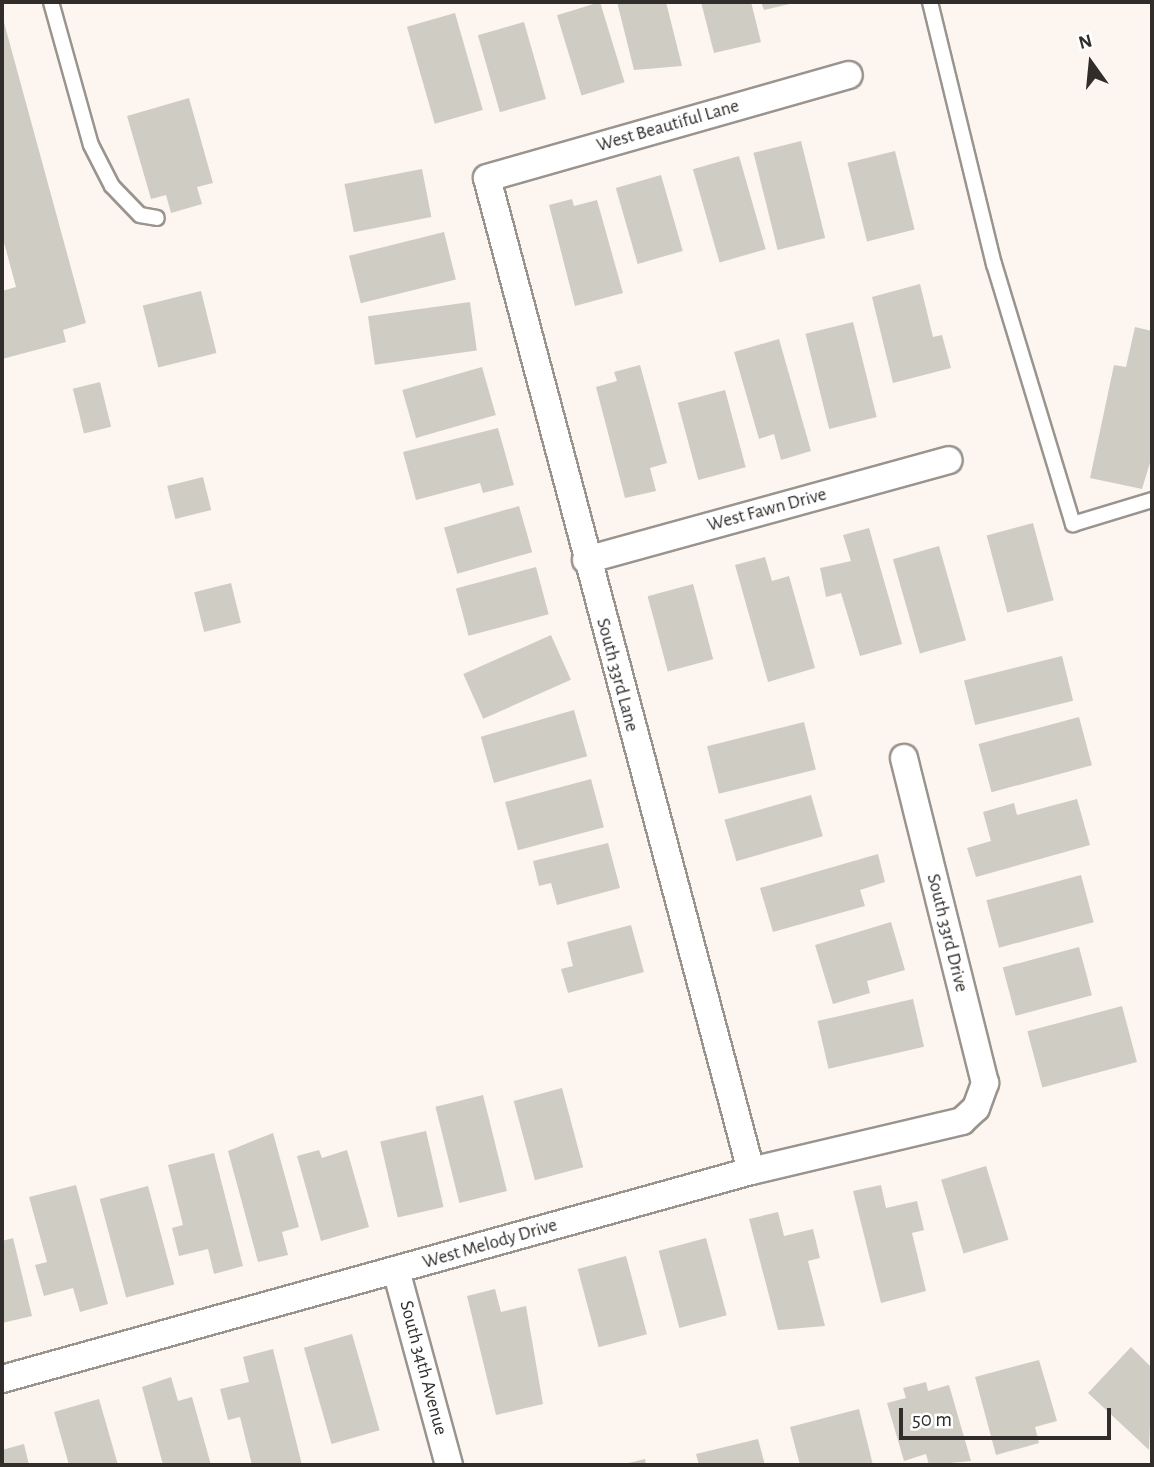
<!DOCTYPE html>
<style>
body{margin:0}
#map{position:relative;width:1154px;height:1467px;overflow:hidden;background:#fdf6f0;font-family:"Alegreya Sans",sans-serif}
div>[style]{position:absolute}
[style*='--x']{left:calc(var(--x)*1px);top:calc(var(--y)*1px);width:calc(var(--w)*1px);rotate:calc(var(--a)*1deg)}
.building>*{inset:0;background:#cfccc4;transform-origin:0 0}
.roads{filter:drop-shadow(2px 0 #9a948f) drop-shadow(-2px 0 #9a948f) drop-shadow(0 2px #9a948f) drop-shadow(0 -2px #9a948f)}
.lane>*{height:14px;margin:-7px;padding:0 7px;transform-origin:7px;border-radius:7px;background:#fff}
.street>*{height:26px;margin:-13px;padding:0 13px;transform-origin:13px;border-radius:13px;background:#fff}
span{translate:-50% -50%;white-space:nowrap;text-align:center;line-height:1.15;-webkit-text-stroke:5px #fff;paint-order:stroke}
.street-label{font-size:19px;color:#302d2b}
.frame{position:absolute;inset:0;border:4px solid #302d2b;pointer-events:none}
.north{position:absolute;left:1056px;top:28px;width:70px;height:70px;-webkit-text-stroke:5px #fff;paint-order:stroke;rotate:345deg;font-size:19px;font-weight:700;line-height:28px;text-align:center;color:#302d2b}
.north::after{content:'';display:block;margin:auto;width:24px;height:32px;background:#302d2b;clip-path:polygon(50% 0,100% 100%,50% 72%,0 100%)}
.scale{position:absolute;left:899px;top:1408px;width:212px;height:32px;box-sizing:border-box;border:4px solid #302d2b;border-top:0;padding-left:9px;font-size:21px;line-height:24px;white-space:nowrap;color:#302d2b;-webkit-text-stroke:5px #fff;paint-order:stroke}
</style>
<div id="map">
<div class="building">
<i style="left:600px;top:2px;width:84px;height:45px;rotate:73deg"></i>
<i style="clip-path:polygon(617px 2px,666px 2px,682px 66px,634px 70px)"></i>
<i style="clip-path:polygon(701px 2px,751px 2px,761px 42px,714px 53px)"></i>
<i style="clip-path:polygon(761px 2px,794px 2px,794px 3px,764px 10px)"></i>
<i style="left:455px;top:13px;width:101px;height:50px;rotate:74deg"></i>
<i style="clip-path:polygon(2px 15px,86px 323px,63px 330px,66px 342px,2px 359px,2px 291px,16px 287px,2px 235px)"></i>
<i style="left:524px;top:22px;width:80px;height:48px;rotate:74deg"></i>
<i style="clip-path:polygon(189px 98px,213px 183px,197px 187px,202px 204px,171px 213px,166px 195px,151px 199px,127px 116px)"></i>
<i style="left:801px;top:141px;width:100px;height:49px;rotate:76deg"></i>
<i style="left:895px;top:151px;width:81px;height:49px;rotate:76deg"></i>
<i style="left:739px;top:156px;width:97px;height:48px;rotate:74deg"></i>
<i style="left:422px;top:169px;width:49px;height:79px;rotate:79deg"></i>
<i style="left:661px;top:175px;width:79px;height:47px;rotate:74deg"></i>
<i style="clip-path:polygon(572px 199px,574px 206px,597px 200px,623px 293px,575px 306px,549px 205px)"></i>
<i style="left:444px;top:232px;width:49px;height:98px;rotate:76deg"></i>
<i style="clip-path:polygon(920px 284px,933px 337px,942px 335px,951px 368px,893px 383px,872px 297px)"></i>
<i style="left:201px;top:291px;width:64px;height:60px;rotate:76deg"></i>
<i style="left:470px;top:302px;width:49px;height:103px;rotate:82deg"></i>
<i style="left:853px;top:322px;width:98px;height:49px;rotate:76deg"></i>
<i style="clip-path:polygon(1135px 327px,1152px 331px,1152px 456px,1142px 489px,1090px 478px,1114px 365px,1126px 367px)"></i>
<i style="clip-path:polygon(779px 339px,811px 451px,781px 460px,774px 434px,759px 439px,734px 352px)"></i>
<i style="clip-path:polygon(640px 365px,667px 463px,650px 468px,656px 491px,625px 498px,596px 387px,617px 381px,614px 372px)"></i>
<i style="left:482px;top:367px;width:50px;height:83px;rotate:74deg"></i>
<i style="left:100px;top:382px;width:46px;height:28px;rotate:76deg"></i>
<i style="left:725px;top:390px;width:80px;height:49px;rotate:75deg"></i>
<i style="clip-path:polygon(498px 428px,514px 485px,483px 493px,480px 483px,416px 500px,403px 452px)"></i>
<i style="left:203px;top:477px;width:34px;height:37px;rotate:76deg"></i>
<i style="left:519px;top:506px;width:48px;height:78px;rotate:74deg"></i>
<i style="left:1033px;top:523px;width:80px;height:48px;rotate:75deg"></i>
<i style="clip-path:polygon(869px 528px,902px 644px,860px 656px,841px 593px,826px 597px,820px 568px,851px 561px,843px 535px)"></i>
<i style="left:939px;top:546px;width:98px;height:48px;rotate:74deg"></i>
<i style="clip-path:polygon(765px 557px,772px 581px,789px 576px,815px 668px,768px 682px,735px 565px)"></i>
<i style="left:536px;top:567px;width:49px;height:83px;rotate:75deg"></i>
<i style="left:231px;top:583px;width:41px;height:38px;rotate:76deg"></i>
<i style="left:693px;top:584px;width:78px;height:47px;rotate:75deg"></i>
<i style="left:551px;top:635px;width:49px;height:96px;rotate:66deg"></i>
<i style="left:1062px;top:656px;width:46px;height:101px;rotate:76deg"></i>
<i style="left:574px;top:710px;width:48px;height:97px;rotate:74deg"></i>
<i style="left:1079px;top:717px;width:50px;height:104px;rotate:75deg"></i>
<i style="left:804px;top:722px;width:49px;height:100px;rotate:76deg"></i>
<i style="left:591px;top:779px;width:50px;height:89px;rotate:75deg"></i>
<i style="left:811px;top:795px;width:43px;height:90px;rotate:74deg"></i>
<i style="clip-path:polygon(1077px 799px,1090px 845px,976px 877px,967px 848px,991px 841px,983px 812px,1014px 803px,1017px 815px)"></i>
<i style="clip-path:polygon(608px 843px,620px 888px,557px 905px,551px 883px,539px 886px,533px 861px)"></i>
<i style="clip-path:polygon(878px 854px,885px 882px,860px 890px,865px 906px,773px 932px,760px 888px)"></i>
<i style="left:1081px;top:875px;width:49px;height:98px;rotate:75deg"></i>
<i style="clip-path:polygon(891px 922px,905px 970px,867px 981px,870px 993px,833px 1004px,815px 945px)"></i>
<i style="clip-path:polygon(631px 925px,644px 972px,568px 993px,561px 969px,573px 966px,567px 942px)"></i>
<i style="left:1079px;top:947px;width:50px;height:79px;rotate:75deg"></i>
<i style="left:913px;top:999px;width:49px;height:98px;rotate:77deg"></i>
<i style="left:1122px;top:1006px;width:58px;height:98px;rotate:75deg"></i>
<i style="left:562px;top:1088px;width:82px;height:50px;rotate:75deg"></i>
<i style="left:483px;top:1095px;width:99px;height:49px;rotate:76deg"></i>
<i style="left:426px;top:1131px;width:78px;height:47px;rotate:77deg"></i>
<i style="clip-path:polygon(273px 1133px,299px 1227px,282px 1232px,288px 1255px,258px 1262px,228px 1151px)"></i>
<i style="clip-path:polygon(319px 1150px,322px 1158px,347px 1150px,369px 1227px,321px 1241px,297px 1156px)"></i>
<i style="clip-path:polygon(214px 1153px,243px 1266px,214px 1274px,208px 1249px,179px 1256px,172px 1228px,183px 1225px,168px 1165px)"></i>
<i style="left:986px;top:1166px;width:77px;height:47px;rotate:73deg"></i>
<i style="clip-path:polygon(76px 1185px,108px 1304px,80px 1312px,73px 1288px,44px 1296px,35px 1265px,47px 1262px,29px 1197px)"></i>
<i style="clip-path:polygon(881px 1185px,886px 1208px,917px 1201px,924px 1230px,912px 1233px,926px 1291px,881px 1303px,853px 1191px)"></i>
<i style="left:148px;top:1186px;width:102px;height:50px;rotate:75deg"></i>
<i style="clip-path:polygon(778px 1212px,784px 1236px,813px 1229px,820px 1258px,808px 1261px,825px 1326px,778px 1330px,749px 1219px)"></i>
<i style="clip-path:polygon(13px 1238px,32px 1316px,2px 1323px,2px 1241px)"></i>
<i style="left:706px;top:1238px;width:80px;height:49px;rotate:75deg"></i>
<i style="left:626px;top:1256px;width:81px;height:50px;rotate:75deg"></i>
<i style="clip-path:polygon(495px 1289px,501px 1312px,526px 1306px,543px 1404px,496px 1415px,467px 1296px)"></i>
<i style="left:352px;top:1334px;width:100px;height:50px;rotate:74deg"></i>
<i style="clip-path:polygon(1131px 1347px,1152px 1368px,1149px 1450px,1088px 1393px)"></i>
<i style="clip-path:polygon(273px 1349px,302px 1465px,252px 1465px,240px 1417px,228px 1420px,220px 1389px,249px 1382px,243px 1357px)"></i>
<i style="clip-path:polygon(1039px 1360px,1057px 1421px,1035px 1427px,1039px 1443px,996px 1455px,975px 1377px)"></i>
<i style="clip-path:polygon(171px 1377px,178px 1401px,192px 1397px,211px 1465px,163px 1465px,142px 1387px)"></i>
<i style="clip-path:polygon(926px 1382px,928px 1391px,949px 1385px,971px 1461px,929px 1465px,926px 1454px,904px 1461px,887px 1403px,906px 1398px,903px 1388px)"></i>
<i style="clip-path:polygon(99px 1399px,118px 1465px,69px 1465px,54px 1412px)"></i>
<i style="clip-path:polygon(859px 1409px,873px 1465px,800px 1465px,790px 1427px)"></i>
<i style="clip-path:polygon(758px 1439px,765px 1465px,699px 1465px,696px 1454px)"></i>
<i style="clip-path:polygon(24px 1444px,29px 1465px,2px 1465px,2px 1450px)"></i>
<i style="clip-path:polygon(645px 1459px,646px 1465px,624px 1465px,624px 1464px)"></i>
</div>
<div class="roads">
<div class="lane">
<i style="--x:51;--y:2;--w:148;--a:74.4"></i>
<i style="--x:91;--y:145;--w:46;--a:62.9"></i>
<i style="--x:112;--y:186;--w:40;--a:46"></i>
<i style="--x:140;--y:215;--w:17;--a:10"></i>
<i style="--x:930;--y:2;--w:270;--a:76.3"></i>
<i style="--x:994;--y:264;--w:272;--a:73.1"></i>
<i style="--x:1073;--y:524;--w:83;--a:-16.9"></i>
</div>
<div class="street">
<i style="--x:586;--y:560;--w:376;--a:-15.4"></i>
<i style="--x:751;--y:1171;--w:1027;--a:-104.89"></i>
<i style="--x:487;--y:178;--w:376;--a:-15.9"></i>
<i style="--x:396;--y:1270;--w:202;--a:74.8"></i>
<i style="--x:2;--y:1379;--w:777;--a:-15.52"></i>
<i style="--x:751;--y:1171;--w:217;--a:-13.3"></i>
<i style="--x:962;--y:1121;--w:19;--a:-43"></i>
<i style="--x:976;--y:1108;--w:27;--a:-70"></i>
<i style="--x:985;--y:1083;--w:335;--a:-104"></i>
</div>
</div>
<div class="street-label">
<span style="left:668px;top:126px;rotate:-16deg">West Beautiful Lane</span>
<span style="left:767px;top:510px;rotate:-15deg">West Fawn Drive</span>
<span style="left:617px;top:675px;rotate:75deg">South 33rd Lane</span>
<span style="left:947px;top:933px;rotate:76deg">South 33rd Drive</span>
<span style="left:490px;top:1244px;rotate:-16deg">West Melody Drive</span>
<span style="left:423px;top:1368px;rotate:75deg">South 34th Avenue</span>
</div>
<div class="frame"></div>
<div class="north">N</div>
<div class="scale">50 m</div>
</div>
